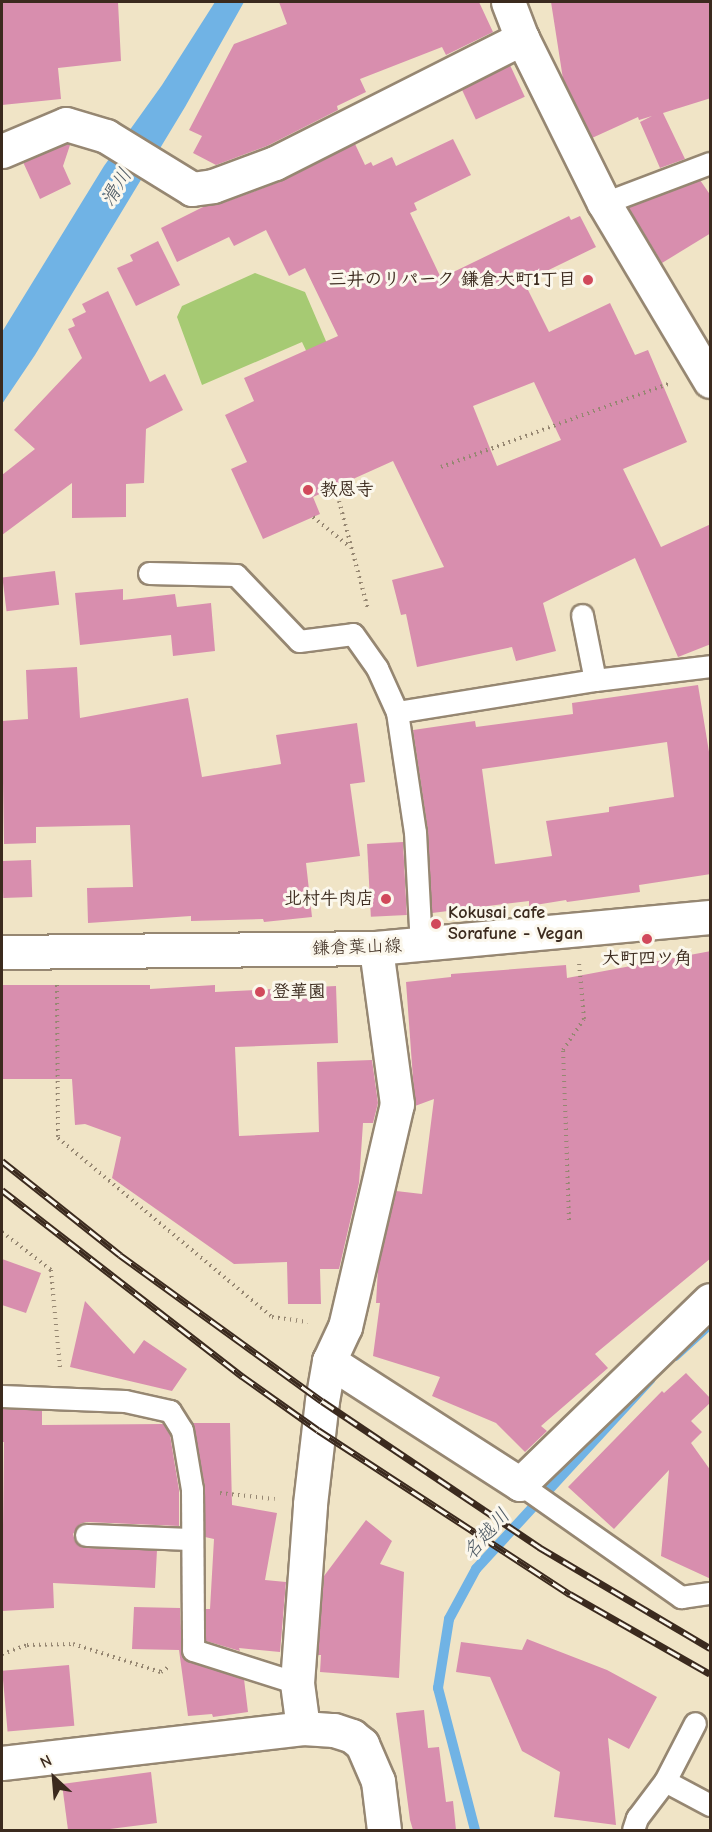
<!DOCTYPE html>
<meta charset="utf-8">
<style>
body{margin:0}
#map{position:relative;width:712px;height:1832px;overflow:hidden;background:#f0e4c6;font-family:"Comic Neue","Klee One",sans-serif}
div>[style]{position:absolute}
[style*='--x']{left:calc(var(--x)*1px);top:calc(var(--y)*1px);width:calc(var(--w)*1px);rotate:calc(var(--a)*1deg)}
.green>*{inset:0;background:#a6ca73}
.water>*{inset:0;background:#70b3e5}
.stream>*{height:10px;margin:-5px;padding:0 5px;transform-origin:5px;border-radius:5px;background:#70b3e5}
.building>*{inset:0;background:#d88eae;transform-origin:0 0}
.path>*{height:4px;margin-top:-2px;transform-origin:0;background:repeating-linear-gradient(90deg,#968772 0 1.5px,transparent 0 6px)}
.roads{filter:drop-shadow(2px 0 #968772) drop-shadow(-2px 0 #968772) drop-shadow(0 2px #968772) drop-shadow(0 -2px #968772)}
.lane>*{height:21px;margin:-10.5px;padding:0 10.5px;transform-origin:10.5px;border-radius:10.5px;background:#fff}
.street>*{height:33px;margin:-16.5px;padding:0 16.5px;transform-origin:16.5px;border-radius:16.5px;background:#fff}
.secondary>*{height:33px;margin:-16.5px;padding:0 16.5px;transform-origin:16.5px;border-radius:16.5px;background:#fff}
.rail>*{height:7px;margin-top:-3.5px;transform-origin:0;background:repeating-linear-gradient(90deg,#fbf7ec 0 14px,#3b2a1e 0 28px);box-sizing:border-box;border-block:2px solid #3b2a1e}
.dots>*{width:16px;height:16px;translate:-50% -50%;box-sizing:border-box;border:3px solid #fbf7ec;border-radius:50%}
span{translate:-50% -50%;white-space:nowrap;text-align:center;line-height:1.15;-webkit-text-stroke:6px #fbf7ec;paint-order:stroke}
.poi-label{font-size:18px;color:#3b2a1e;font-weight:700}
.right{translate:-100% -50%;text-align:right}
.left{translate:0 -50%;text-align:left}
.street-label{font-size:18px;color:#3b2a1e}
.water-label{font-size:20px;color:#4e5a64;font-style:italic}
.frame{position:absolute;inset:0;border:3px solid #3b2a1e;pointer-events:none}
.north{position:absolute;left:24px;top:1748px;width:60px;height:60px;-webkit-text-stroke:4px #fbf7ec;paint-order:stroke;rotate:334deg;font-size:16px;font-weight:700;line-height:24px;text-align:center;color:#3b2a1e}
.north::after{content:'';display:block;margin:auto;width:21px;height:27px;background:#3b2a1e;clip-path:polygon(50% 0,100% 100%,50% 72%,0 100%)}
</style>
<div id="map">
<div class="green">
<i style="clip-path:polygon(255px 273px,305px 292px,375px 456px,359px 462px,302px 342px,202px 385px,177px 317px,182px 306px)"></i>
</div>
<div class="water">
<i style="clip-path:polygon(215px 2px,244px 2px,185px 107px,35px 355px,2px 404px,2px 332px,104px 166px,162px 85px)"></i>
</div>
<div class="stream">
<i style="--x:675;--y:1356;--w:47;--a:-42.4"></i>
<i style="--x:475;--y:1830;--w:147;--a:-104.6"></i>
<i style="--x:438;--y:1688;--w:70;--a:-80.9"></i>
<i style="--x:449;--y:1619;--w:57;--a:-61.6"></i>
<i style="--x:476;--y:1569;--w:258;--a:-47.4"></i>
</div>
<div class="building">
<i style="clip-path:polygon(2px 2px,118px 2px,121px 61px,58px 68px,61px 99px,2px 105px)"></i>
<i style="clip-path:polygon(279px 2px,479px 2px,493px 32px,446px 55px,442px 47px,360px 79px,366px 92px,337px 106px,338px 110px,267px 146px,216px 165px,193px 153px,202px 136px,189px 130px,234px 44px,287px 24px)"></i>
<i style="clip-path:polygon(551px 2px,711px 2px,711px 98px,663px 113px,685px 159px,660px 168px,640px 122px,652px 116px,639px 120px,638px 117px,592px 138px,563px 79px)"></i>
<i style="left:510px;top:65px;width:35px;height:54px;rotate:65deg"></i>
<i style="clip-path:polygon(evenodd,453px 139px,471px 175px,414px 203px,417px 210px,410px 213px,441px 278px,569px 216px,571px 220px,580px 216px,596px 247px,524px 282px,549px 332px,610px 303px,635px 355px,648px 350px,687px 442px,623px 469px,661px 547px,711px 524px,711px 644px,678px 657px,635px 558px,543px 603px,556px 651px,516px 661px,512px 647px,417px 667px,406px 614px,401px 615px,392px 580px,444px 567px,393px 461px,313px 497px,320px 514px,263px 539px,231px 469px,247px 462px,225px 415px,254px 401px,244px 378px,338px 336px,305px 268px,289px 276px,266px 230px,234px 246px,229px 237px,177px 262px,161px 228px,205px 206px,220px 204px,282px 181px,355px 144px,365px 165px,371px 162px,373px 166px,392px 157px,396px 166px,453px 139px,534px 382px,561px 440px,497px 466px,473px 406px,534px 382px)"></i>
<i style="clip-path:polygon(67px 144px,70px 145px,63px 166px,71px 184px,40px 199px,23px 162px)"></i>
<i style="clip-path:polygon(700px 180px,711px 196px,711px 233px,662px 263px,628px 207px)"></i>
<i style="clip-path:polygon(158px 241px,180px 285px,136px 306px,117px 268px,133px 261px,130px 255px)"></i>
<i style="clip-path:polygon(108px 291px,150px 382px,165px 374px,183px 410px,146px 429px,144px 483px,126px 484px,126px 517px,72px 518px,72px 483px,2px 535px,2px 475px,35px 449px,14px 430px,82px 358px,68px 329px,75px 326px,72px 319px,86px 312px,82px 304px)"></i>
<i style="left:55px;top:571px;width:34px;height:53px;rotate:83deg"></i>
<i style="clip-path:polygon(123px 589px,123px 600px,175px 594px,177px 607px,211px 603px,215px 651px,173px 656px,171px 635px,80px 645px,75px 593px)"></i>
<i style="clip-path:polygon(77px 667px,80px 718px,188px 698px,202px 777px,281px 764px,276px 735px,357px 723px,365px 782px,350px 784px,360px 856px,306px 863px,312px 917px,264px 922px,263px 919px,191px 921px,191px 916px,88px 923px,87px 888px,133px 887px,130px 825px,36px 827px,36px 843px,4px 844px,2px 721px,28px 719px,26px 670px)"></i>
<i style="clip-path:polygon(evenodd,698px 685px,711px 764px,711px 874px,639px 885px,640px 892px,567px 902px,566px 900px,529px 906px,529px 901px,432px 913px,428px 831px,413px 730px,475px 721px,476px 727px,573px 714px,572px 703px,698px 685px,667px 742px,674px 797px,609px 807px,609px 812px,546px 821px,552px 856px,495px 864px,482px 769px,667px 742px)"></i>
<i style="left:403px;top:842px;width:73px;height:36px;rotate:87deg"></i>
<i style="left:31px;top:860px;width:37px;height:29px;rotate:88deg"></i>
<i style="clip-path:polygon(711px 951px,711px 1258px,595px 1354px,608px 1368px,541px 1426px,547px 1431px,525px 1452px,496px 1423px,432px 1396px,440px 1377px,373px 1356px,380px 1303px,376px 1303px,378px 1269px,396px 1191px,422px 1194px,434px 1099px,415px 1106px,406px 982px,451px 977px,451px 974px,566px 965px,567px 978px)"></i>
<i style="clip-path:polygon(2px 985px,150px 985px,150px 989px,215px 985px,215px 992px,336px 986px,338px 1043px,235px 1047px,239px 1136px,319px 1132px,317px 1062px,372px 1060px,378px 1103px,373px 1123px,363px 1123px,359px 1183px,339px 1269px,320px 1269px,321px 1304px,288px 1304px,287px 1262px,234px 1264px,112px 1178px,121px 1137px,85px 1124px,75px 1125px,72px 1079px,2px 1079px)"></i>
<i style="clip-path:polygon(2px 1259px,41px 1273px,26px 1313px,2px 1305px)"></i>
<i style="clip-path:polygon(85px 1301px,134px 1354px,144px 1340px,187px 1369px,172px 1391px,70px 1367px)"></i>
<i style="clip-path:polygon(686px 1373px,711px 1399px,711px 1402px,691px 1421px,702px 1432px,691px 1443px,711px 1471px,711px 1579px,661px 1556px,669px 1470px,614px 1529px,568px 1487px,662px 1391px,664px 1393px)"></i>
<i style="clip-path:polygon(2px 1409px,42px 1410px,42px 1425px,163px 1424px,170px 1435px,179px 1490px,179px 1526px,86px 1522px,80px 1524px,73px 1534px,75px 1541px,85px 1548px,157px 1550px,155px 1588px,53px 1583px,54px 1608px,2px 1611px,4px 1442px,2px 1442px)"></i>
<i style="clip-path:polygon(193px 1423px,230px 1423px,232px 1505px,277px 1513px,265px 1580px,286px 1582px,280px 1652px,239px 1648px,240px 1651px,206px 1641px,206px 1609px,210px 1609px,214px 1539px,205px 1537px,205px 1487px)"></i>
<i style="clip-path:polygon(366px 1520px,392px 1541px,380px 1564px,404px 1572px,399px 1678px,320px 1672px,321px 1655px,318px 1655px,324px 1576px)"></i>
<i style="clip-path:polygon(134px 1607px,180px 1608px,182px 1657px,189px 1662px,244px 1679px,248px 1712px,213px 1717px,212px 1714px,188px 1716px,179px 1650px,132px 1649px)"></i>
<i style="clip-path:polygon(527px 1639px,607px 1670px,657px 1697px,629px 1749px,608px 1738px,616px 1825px,554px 1817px,560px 1772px,522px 1751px,490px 1677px,456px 1672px,461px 1642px,522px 1650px)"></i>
<i style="left:69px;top:1665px;width:61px;height:67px;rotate:85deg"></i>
<i style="clip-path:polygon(424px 1710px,428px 1748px,439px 1747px,446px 1802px,453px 1801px,456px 1830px,413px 1830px,410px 1820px,396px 1713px)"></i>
<i style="clip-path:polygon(151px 1772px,157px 1823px,102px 1830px,68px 1830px,62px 1784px)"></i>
</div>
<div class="path">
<i style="--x:441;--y:467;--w:245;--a:-20.1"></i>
<i style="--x:339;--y:501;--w:112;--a:75"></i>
<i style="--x:313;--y:517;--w:48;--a:39"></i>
<i style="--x:57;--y:985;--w:153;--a:89.6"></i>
<i style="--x:58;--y:1138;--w:279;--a:39.9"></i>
<i style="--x:272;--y:1317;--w:36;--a:8"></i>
<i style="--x:569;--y:1220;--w:170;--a:-92"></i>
<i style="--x:563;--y:1050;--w:37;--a:-56"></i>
<i style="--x:584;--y:1019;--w:56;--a:-95.1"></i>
<i style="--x:2;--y:1232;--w:62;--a:37.8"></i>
<i style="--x:51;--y:1270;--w:98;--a:84.8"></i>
<i style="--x:220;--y:1493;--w:55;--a:6.2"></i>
<i style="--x:2;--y:1654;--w:27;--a:-20"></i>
<i style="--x:27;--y:1645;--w:46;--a:-1.2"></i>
<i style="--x:73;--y:1644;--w:92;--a:17.7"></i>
<i style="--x:161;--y:1672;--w:11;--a:-34"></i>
</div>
<div class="roads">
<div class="lane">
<i style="--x:604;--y:203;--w:113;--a:-20.7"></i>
<i style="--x:149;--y:573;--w:87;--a:1.3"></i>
<i style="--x:236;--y:575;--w:91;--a:46.3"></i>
<i style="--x:299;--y:641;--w:54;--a:-7.4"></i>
<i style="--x:353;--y:634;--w:42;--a:54.8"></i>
<i style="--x:377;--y:668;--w:48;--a:65.6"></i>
<i style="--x:397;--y:712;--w:121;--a:81.5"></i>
<i style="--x:415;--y:832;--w:113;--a:87"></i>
<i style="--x:582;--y:615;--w:66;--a:78.7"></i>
<i style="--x:397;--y:712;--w:201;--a:-9.2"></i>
<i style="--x:595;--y:680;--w:116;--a:-6.9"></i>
<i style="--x:2;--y:1396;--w:123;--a:2.3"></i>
<i style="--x:125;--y:1401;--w:46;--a:12.5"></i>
<i style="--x:170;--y:1411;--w:22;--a:58"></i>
<i style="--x:182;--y:1430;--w:60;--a:80.4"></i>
<i style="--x:192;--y:1489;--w:161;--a:89.6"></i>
<i style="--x:193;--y:1650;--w:109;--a:17.6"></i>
<i style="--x:520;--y:1484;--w:197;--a:35.1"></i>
<i style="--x:681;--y:1597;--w:29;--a:-8"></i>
<i style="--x:86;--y:1535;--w:106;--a:2.2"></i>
<i style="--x:665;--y:1781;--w:65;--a:-62.7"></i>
<i style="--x:633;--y:1830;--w:13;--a:-72"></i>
<i style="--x:637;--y:1818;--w:46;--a:-52.9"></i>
<i style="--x:665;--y:1781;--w:51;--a:28.1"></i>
</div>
<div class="street">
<i style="--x:2;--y:151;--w:69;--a:-22.9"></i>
<i style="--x:66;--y:124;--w:42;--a:16.7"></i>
<i style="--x:106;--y:136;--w:101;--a:31.6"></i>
<i style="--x:192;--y:189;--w:21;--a:-8"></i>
<i style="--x:213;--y:186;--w:66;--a:-20.4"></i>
<i style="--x:275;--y:163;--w:277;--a:-26.8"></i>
<i style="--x:329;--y:1361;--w:227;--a:32.8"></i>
<i style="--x:520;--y:1484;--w:264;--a:-44.1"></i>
<i style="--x:303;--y:1728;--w:45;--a:-97.6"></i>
<i style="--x:297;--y:1683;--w:179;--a:-85.8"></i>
<i style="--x:310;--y:1504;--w:104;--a:-83.4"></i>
<i style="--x:322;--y:1401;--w:41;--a:-80.1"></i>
<i style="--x:329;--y:1361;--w:38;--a:-65"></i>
<i style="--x:345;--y:1327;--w:229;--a:-76.9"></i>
<i style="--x:397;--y:1104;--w:157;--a:-97.7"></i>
<i style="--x:2;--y:1763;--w:303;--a:-6.6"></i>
<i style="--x:303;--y:1728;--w:31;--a:4"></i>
<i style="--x:334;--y:1730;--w:19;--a:18"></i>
<i style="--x:352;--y:1736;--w:13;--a:39"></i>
<i style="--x:362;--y:1744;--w:40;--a:66.6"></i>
<i style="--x:378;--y:1781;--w:49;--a:83"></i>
</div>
<div class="secondary">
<i style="--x:508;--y:2;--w:39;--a:69"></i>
<i style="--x:522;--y:38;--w:184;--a:63.6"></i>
<i style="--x:604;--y:203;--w:207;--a:59.2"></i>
<i style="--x:2;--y:952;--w:374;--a:-0.6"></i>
<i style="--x:376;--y:948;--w:335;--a:-5.3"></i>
</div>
</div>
<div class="rail">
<i style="--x:2;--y:1161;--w:151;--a:38.5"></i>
<i style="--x:120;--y:1255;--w:249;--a:35.9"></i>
<i style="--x:322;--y:1401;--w:262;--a:33.9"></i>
<i style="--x:539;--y:1547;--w:199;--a:30.6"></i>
<i style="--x:2;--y:1190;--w:304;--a:37.8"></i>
<i style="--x:242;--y:1376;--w:93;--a:35.4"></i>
<i style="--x:318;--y:1430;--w:301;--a:33.1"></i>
<i style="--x:570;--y:1594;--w:161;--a:29.7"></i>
</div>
<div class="dots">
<i style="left:588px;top:280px;background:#d1495b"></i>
<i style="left:308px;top:490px;background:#d1495b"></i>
<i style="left:386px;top:899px;background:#d1495b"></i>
<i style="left:436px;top:924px;background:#d1495b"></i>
<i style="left:647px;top:939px;background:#d1495b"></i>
<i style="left:260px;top:992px;background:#d1495b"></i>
</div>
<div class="poi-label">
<span class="right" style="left:576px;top:280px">三井のリパーク 鎌倉大町1丁目</span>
<span class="left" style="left:320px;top:490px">教恩寺</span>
<span class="right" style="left:374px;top:899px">北村牛肉店</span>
<span class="left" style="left:448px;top:924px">Kokusai cafe<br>Sorafune - Vegan</span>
<span style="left:647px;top:959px">大町四ツ角</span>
<span class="left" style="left:272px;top:992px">登華園</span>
</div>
<div class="street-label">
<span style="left:357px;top:948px;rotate:-2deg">鎌倉葉山線</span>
</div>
<div class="water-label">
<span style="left:116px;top:187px;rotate:-58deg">滑川</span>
<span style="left:486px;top:1534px;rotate:-49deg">名越川</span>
</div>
<div class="frame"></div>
<div class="north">N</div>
</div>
